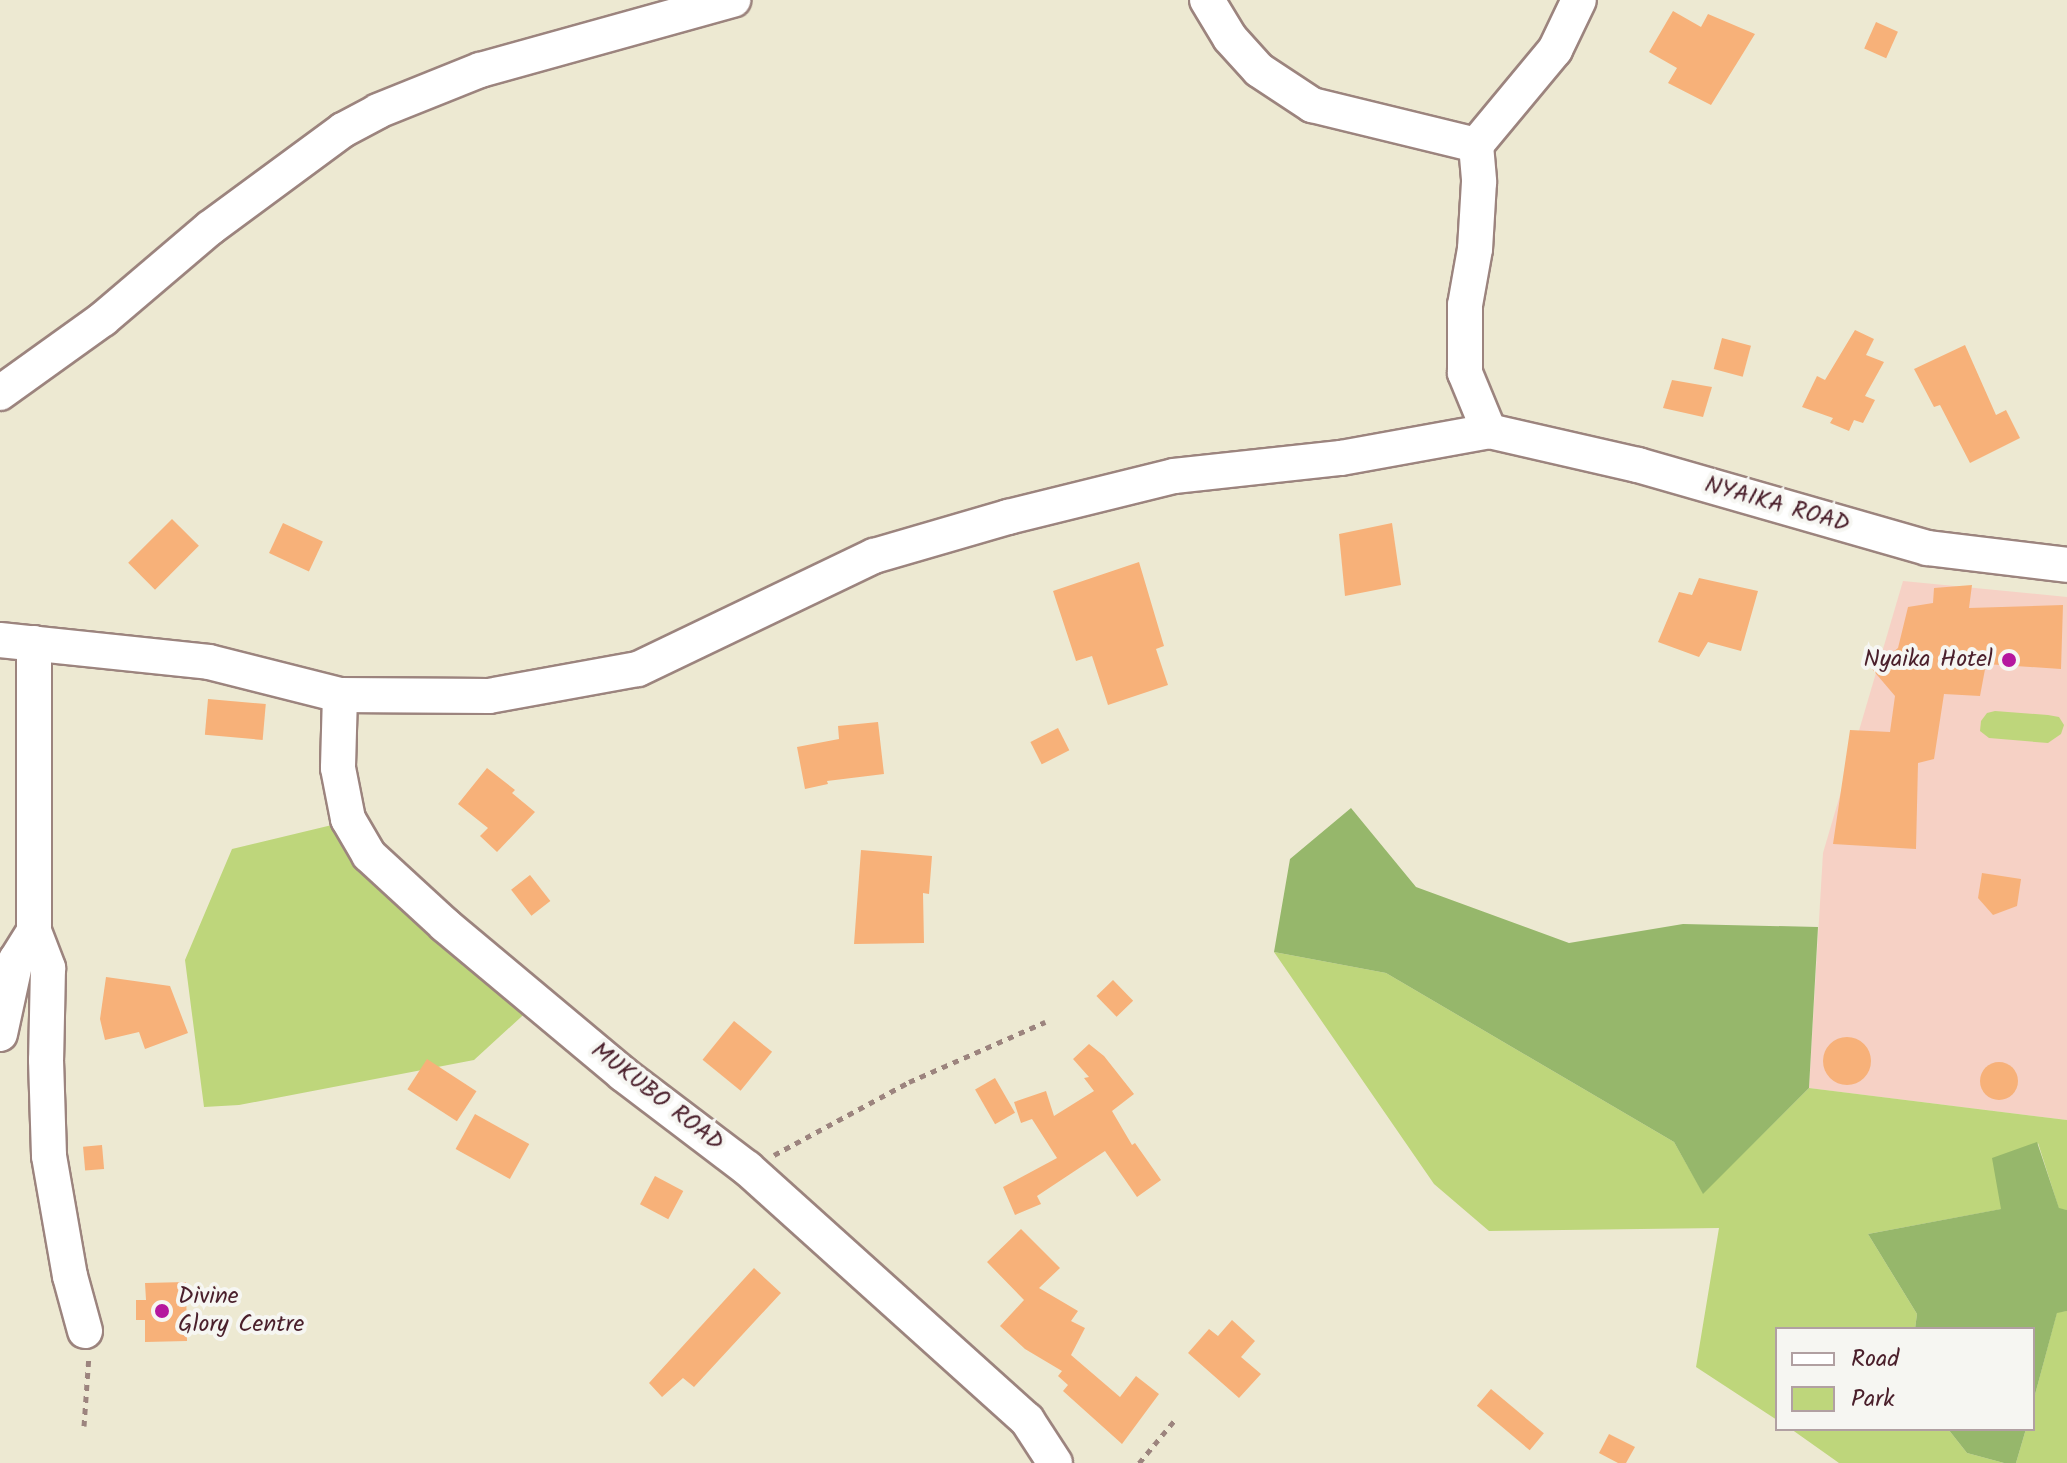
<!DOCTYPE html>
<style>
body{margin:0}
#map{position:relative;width:2067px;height:1463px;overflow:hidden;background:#ede9d2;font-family:Kalam,sans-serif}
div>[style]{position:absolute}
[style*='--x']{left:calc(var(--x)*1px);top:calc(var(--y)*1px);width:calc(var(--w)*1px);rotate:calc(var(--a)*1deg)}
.built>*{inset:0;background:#f6d1c5}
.green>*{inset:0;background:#bed67b}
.forest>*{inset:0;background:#96b76b}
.building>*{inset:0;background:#f7b179;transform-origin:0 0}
.round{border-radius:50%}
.path>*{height:5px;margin-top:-2.5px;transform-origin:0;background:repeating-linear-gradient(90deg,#9c847e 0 6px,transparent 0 12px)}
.roads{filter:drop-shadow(2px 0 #9c847e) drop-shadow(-2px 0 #9c847e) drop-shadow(0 2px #9c847e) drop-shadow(0 -2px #9c847e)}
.minor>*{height:34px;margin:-17px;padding:0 17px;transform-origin:17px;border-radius:17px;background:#fff}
.dots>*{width:22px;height:22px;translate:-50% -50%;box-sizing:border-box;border:4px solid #f6f6f2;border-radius:50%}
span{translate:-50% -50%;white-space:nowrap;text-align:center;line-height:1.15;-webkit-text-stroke:8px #f6f6f2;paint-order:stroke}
.street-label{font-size:24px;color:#4a1f2b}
.poi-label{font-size:24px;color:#4a1f2b}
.right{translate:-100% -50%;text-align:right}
.left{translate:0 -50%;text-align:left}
.legend{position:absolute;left:1775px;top:1327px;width:260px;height:104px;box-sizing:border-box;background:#f6f6f2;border:2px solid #b1a0a2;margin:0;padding:10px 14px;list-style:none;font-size:24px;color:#4a1f2b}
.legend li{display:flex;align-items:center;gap:16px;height:40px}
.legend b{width:40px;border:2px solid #b1a0a2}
</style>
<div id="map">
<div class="built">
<i style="clip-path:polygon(1903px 581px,2067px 597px,2067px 1120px,1809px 1088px,1823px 853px)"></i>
</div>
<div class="green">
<i style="clip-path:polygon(1995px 711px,2048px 715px,2059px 717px,2064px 725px,2061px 734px,2048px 743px,1989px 738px,1980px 731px,1981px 721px,1987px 713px)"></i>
<i style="clip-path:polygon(332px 825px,363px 862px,532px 1007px,474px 1060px,239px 1105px,204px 1107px,185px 960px,232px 849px)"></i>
<i style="clip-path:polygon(1274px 952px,1386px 973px,1674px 1142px,1703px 1193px,1809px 1088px,2067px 1120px,2067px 1210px,2059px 1209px,2038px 1143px,2002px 1209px,1868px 1234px,1917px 1314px,1915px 1329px,1777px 1329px,1777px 1420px,1696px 1367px,1719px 1228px,1489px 1231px,1434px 1184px)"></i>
<i style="clip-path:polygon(2067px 1311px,2067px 1463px,2016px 1463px,2026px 1429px,2033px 1429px,2033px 1402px,2057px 1312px)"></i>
<i style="clip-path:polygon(1791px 1429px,1948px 1429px,1967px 1453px,2004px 1463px,1839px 1463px)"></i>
</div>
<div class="forest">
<i style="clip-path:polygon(1351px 808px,1416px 887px,1569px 943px,1683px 924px,1818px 927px,1809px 1088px,1703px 1194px,1674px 1142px,1386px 973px,1274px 952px,1290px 859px)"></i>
<i style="clip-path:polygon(2037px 1142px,2059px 1208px,2067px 1210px,2067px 1311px,2057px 1313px,2033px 1402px,2033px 1329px,1915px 1329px,1917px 1314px,1868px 1234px,2001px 1209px,1992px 1158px)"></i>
<i style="clip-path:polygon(1948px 1429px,2026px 1429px,2016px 1463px,2004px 1463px,1967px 1453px)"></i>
</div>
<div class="building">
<i style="clip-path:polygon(1673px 11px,1701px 27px,1708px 14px,1755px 34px,1711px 105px,1668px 83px,1677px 68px,1649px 52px)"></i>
<i style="left:1876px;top:22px;width:24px;height:29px;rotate:24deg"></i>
<i style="clip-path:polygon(1855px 330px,1874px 339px,1866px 355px,1884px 362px,1865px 396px,1875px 400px,1863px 423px,1854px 420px,1849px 431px,1830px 423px,1833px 418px,1802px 407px,1817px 376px,1825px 380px)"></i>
<i style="left:1722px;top:338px;width:30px;height:32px;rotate:15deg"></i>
<i style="clip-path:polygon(1965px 345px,1996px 415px,2006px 410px,2020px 438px,1970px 463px,1940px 405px,1934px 407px,1914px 369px)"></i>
<i style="clip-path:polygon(1672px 380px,1712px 387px,1703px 417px,1663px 408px)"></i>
<i style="left:172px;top:519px;width:38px;height:62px;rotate:45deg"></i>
<i style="left:283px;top:523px;width:44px;height:33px;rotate:25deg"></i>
<i style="clip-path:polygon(1392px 523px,1401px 585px,1345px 596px,1339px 534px)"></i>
<i style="clip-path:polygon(1139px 562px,1164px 646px,1156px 649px,1168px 685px,1108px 705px,1092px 656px,1076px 661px,1053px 591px)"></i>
<i style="clip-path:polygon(1699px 578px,1758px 591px,1741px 651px,1708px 642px,1699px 657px,1658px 642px,1679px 592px,1692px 595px)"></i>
<i style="clip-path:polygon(1972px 585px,1969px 608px,2063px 605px,2061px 669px,1986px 664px,1980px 696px,1944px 694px,1934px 759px,1918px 763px,1916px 849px,1833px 844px,1850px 730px,1890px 732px,1895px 696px,1872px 669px,1898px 648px,1908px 607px,1933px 603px,1934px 588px)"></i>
<i style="left:208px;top:699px;width:58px;height:36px;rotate:5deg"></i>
<i style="clip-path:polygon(878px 722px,884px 774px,827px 781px,828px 784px,805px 789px,797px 747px,839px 739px,838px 726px)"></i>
<i style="left:1058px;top:728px;width:25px;height:31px;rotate:63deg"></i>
<i style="clip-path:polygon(487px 768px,515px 790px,512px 793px,535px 812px,497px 852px,480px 836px,488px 828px,458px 804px)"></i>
<i style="clip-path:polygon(861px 850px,932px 856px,929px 894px,923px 893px,924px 943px,854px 944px)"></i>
<i style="clip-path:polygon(1982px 873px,2021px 879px,2017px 906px,1993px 915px,1978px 898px)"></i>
<i style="left:530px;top:875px;width:33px;height:24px;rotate:52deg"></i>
<i style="clip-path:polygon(106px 977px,170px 986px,188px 1033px,145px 1049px,139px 1032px,105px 1040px,100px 1019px)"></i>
<i style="left:1113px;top:980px;width:29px;height:23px;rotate:46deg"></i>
<i style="left:734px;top:1021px;width:49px;height:50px;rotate:39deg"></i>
<i class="round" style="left:1823px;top:1037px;width:48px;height:48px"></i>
<i style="clip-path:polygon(1089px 1044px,1104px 1056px,1134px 1094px,1112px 1111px,1132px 1145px,1135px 1143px,1161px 1180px,1137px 1197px,1105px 1151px,1037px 1196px,1041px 1204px,1015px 1215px,1003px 1187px,1057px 1158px,1032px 1119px,1021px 1123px,1014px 1102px,1046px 1091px,1054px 1116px,1094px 1091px,1084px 1078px,1089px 1077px,1073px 1059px)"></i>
<i style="left:427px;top:1059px;width:59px;height:36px;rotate:33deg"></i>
<i class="round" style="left:1980px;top:1062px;width:38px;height:38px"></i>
<i style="left:995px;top:1078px;width:40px;height:23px;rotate:60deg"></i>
<i style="left:475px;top:1114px;width:62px;height:40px;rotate:29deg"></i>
<i style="left:102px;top:1145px;width:24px;height:19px;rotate:85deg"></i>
<i style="left:655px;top:1176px;width:32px;height:32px;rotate:28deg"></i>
<i style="clip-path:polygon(1021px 1229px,1060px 1268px,1039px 1288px,1078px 1311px,1071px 1321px,1085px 1328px,1071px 1355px,1120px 1397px,1136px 1376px,1159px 1394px,1122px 1444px,1063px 1391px,1068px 1385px,1058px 1376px,1062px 1371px,1025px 1349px,1000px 1326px,1024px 1300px,987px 1262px)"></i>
<i style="clip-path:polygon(754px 1268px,781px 1293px,694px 1387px,683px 1378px,662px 1397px,649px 1383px)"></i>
<i style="clip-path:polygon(186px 1282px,187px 1341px,145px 1342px,145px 1320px,136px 1320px,136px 1300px,146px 1300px,145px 1283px)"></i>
<i style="clip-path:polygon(1232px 1320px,1255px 1341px,1241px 1357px,1261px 1374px,1239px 1398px,1188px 1353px,1209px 1329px,1218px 1336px)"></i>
<i style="left:1491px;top:1389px;width:69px;height:22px;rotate:40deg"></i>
<i style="clip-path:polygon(1609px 1434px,1635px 1447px,1626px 1463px,1618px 1463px,1599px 1453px)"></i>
</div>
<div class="path">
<i style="--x:774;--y:1155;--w:153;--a:-28.4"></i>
<i style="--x:909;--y:1082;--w:149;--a:-23.8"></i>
<i style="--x:84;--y:1426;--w:71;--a:-86"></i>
<i style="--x:1139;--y:1463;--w:55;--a:-50.2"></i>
</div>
<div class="roads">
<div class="minor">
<i style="--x:1207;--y:0;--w:44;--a:58.8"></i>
<i style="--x:1230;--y:38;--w:43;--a:47.8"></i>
<i style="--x:1259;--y:70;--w:64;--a:33.4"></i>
<i style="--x:1312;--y:105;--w:169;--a:13.7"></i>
<i style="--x:1476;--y:145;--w:37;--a:85"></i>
<i style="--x:1479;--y:182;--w:67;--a:93.4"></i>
<i style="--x:1475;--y:249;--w:57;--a:100.1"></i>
<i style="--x:1465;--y:305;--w:68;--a:90"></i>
<i style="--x:1465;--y:373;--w:63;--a:67.5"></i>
<i style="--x:1476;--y:145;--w:124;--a:-50.3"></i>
<i style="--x:1555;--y:50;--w:55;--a:-64.4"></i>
<i style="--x:0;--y:393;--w:127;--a:-35.7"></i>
<i style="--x:103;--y:319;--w:140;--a:-40.4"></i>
<i style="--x:210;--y:228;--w:165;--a:-36.4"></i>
<i style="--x:343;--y:130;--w:40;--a:-28"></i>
<i style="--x:378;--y:111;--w:110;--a:-21.9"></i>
<i style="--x:480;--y:70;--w:263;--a:-15.5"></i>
<i style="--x:0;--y:640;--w:210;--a:6"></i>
<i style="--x:209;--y:662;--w:135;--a:14.1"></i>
<i style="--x:340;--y:695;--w:149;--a:0.4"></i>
<i style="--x:489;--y:696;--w:151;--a:-10.3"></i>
<i style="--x:638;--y:669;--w:262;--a:-25.6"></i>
<i style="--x:874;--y:556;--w:140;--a:-16.2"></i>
<i style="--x:1008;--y:517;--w:171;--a:-13.9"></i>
<i style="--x:1174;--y:476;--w:168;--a:-6.2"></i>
<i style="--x:1341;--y:458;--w:150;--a:-10.3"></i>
<i style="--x:1489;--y:431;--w:153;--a:12.9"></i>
<i style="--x:1638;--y:465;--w:301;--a:16"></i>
<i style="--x:1927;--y:548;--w:141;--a:6.9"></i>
<i style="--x:34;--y:643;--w:288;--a:90"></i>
<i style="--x:34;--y:931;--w:40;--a:69"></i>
<i style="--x:48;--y:968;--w:92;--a:91.2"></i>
<i style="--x:46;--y:1060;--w:96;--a:88.2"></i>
<i style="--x:49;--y:1156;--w:122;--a:80.1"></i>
<i style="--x:70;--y:1276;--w:57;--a:74.7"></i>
<i style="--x:340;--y:695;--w:73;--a:91.6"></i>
<i style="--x:338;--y:768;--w:52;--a:78.9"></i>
<i style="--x:348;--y:819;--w:42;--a:59.7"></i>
<i style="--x:369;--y:855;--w:103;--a:42.6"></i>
<i style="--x:445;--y:925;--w:232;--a:39.9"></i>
<i style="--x:623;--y:1074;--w:156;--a:37.2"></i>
<i style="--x:747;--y:1168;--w:377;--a:42"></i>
<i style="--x:1027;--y:1420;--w:51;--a:56.9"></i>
<i style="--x:0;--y:1034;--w:76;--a:-77.8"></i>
<i style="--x:16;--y:960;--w:34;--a:-58"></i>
</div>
</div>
<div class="dots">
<i style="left:2009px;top:660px;background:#b5179e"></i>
<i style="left:162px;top:1311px;background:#b5179e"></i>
</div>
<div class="street-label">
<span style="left:1777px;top:505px;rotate:16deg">NYAIKA ROAD</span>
<span style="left:657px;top:1097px;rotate:38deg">MUKUBO ROAD</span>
</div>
<div class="poi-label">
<span class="right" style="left:1993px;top:660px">Nyaika Hotel</span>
<span class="left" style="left:178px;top:1311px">Divine<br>Glory Centre</span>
</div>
<ul class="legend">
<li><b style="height:10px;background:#fff"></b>Road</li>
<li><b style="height:22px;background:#bed67b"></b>Park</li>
</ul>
</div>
